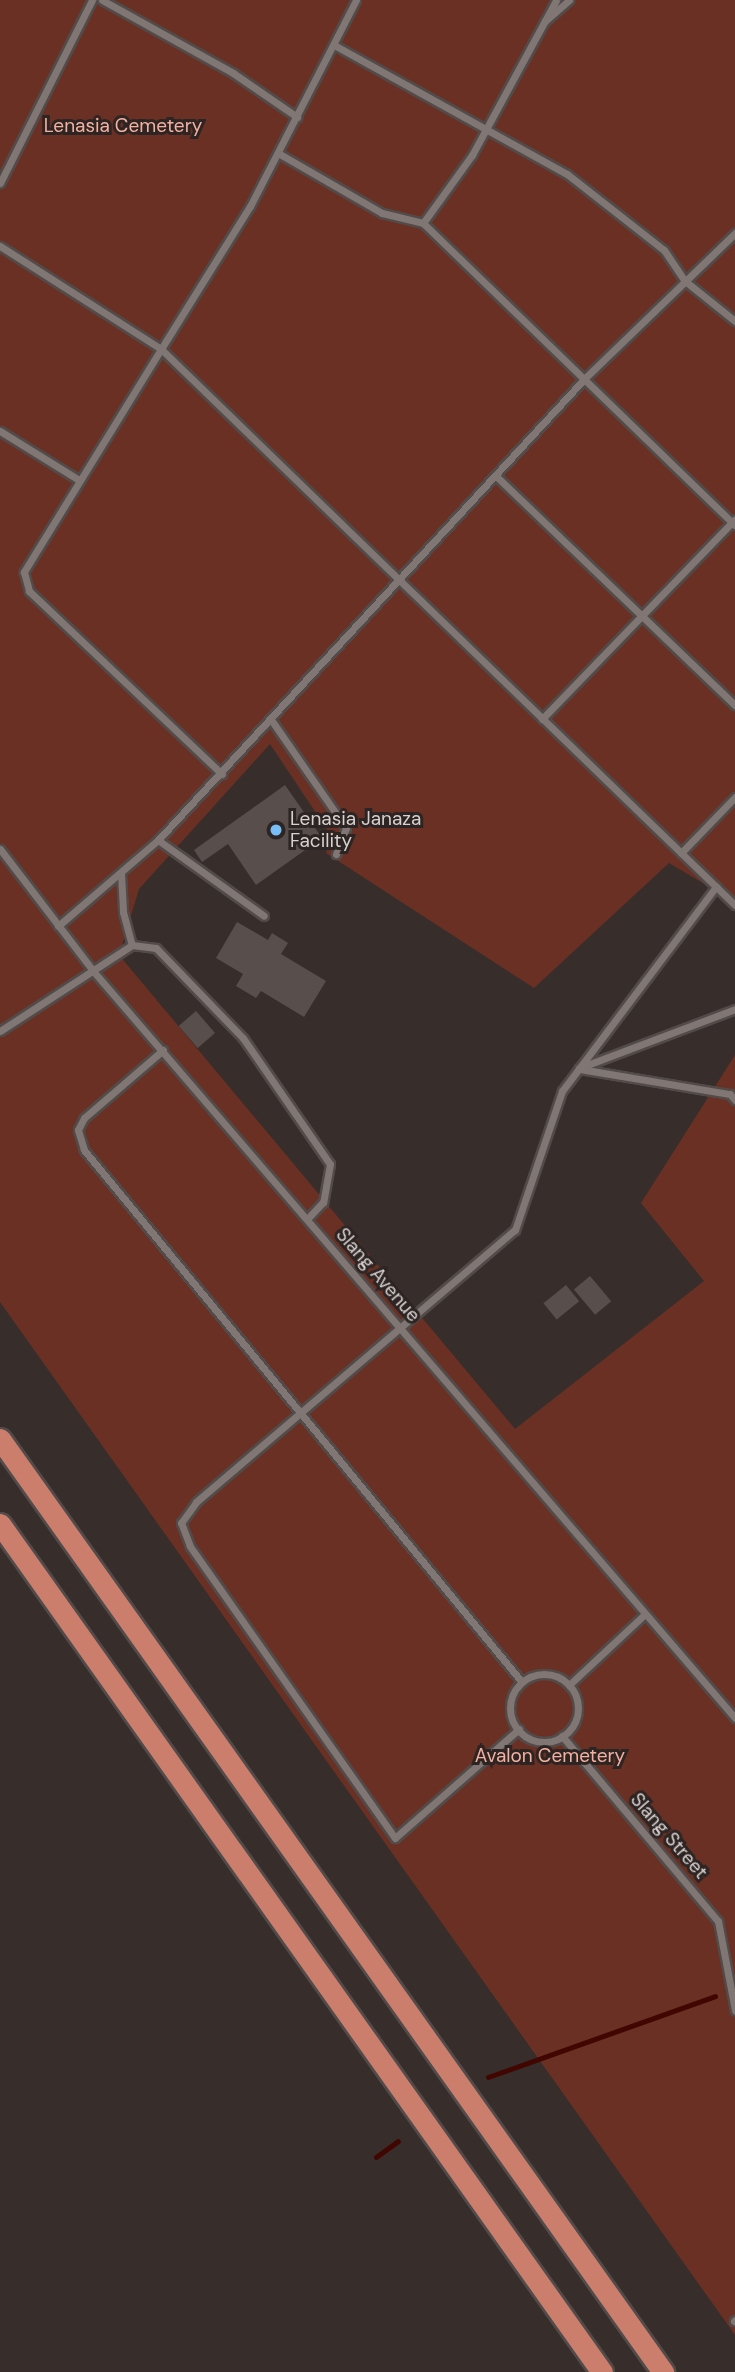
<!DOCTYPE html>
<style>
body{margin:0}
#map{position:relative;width:735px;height:2372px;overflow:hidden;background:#372e2c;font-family:"DM Sans",sans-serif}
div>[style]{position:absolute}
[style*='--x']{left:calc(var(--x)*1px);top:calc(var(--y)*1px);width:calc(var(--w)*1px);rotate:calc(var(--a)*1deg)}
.green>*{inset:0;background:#6a3023}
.stream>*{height:5px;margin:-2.5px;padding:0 2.5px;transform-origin:2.5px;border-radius:2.5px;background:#410600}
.building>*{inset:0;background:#584e4c;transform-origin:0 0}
.roads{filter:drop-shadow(2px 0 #524b49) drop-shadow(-2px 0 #524b49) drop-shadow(0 2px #524b49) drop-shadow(0 -2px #524b49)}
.lane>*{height:7px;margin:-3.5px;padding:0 3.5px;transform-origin:3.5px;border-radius:3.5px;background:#807673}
.lane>.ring{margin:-3.5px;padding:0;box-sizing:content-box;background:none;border:7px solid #807673;border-radius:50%}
.highway>*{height:21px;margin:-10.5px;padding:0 10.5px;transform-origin:10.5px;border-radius:10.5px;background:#cc7e6d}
.dots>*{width:19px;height:19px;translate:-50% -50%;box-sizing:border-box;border:4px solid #2d2523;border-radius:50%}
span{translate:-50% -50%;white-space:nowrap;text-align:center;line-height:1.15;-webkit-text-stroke:6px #2d2523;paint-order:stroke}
.park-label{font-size:19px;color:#f6b09f}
.poi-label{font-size:19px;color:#d7d1d0}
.left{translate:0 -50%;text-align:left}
.street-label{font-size:19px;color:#d7d1d0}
</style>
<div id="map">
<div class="green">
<i style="clip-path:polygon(0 0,735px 0,735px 902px,669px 863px,534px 988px,326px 853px,332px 837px,270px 744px,139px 889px,119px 955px,515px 1429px,704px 1281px,641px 1203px,735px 1055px,735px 2335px,0 1302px)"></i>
</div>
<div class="stream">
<i style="--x:488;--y:2077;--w:241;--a:-19.6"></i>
<i style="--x:376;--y:2157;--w:27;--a:-36"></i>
</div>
<div class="building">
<i style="clip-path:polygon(285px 785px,322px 838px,256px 885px,228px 844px,202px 862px,194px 850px)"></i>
<i style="clip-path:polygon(237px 922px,268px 940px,272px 933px,288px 943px,281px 954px,326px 981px,304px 1017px,261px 991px,256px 998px,236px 986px,243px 974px,216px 958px)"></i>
<i style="left:196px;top:1011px;width:29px;height:23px;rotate:49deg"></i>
<i style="left:590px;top:1276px;width:33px;height:21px;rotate:50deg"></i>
<i style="left:566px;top:1285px;width:21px;height:29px;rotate:51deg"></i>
</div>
<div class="roads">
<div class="lane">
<i style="--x:102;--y:0;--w:150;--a:29.1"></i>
<i style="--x:233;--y:73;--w:78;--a:34.5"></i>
<i style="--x:356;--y:0;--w:232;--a:117.2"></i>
<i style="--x:250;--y:206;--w:168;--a:121.9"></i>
<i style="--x:161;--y:349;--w:799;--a:44.09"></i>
<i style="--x:545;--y:21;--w:32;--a:-41"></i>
<i style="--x:334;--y:45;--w:266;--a:29"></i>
<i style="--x:567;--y:174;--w:123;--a:38.1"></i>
<i style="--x:664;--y:250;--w:37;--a:56"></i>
<i style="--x:685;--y:281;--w:64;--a:38.7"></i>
<i style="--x:278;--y:153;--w:120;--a:30"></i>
<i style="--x:382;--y:213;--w:42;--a:13.7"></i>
<i style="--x:423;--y:223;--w:434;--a:44.1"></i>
<i style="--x:0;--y:183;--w:205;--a:-63.3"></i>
<i style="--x:423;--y:223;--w:84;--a:-54.2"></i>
<i style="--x:472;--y:155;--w:176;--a:-61.5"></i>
<i style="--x:0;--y:246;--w:191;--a:32.6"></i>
<i style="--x:161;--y:349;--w:262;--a:121.6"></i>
<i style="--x:24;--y:572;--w:20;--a:75"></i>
<i style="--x:29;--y:591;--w:266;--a:43.5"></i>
<i style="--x:0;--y:431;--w:93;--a:31.8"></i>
<i style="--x:496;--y:476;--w:331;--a:43.8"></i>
<i style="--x:542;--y:719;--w:277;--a:-46"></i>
<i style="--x:272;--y:721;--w:130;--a:55.3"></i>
<i style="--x:346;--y:828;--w:28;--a:111"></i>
<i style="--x:158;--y:840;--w:130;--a:35.6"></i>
<i style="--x:0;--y:849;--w:155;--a:52.6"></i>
<i style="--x:94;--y:972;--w:984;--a:49.33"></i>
<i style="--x:681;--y:853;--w:78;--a:-46"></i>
<i style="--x:121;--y:873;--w:39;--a:87"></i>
<i style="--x:123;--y:912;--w:34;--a:75"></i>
<i style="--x:58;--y:926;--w:132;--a:-40.7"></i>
<i style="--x:158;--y:840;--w:629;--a:-47.25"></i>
<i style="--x:585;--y:378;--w:209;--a:-44"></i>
<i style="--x:0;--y:1031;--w:158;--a:-33.1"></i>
<i style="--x:132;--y:945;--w:24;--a:7"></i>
<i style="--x:156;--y:948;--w:125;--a:46"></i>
<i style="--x:243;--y:1038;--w:153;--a:55.4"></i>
<i style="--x:330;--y:1164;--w:39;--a:100"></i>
<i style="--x:323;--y:1202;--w:22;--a:133"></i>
<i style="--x:163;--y:1050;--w:104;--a:139.3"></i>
<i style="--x:84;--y:1118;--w:13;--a:117"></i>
<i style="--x:78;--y:1130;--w:21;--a:73"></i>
<i style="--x:84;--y:1150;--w:689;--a:50.54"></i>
<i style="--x:579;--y:1068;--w:167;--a:-20.7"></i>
<i style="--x:580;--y:1069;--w:152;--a:9.5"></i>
<i style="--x:730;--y:1094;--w:8;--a:50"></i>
<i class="ring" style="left:510px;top:1674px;width:61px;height:61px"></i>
<i style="--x:569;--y:1685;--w:104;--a:-43.1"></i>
<i style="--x:519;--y:1729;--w:165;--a:138.7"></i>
<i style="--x:395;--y:1838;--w:357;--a:-125.1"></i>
<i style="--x:190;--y:1546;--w:25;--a:-111"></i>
<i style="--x:181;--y:1523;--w:26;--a:-54"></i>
<i style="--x:196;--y:1502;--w:419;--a:-40.5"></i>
<i style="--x:515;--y:1230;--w:147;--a:-71.3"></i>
<i style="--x:562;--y:1091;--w:256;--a:-53"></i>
<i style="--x:562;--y:1736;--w:242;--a:49.9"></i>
<i style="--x:718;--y:1921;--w:91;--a:79.2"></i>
<i style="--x:734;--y:2321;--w:1;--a:-45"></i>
</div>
<div class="highway">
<i style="--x:0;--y:1439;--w:1145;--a:54.6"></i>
<i style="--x:0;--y:1524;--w:1040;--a:54.63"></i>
</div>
</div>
<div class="dots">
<i style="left:276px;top:830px;background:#78bff7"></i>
</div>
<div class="park-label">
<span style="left:123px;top:126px">Lenasia Cemetery</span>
<span style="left:550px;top:1756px">Avalon Cemetery</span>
</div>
<div class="poi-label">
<span class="left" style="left:290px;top:830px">Lenasia Janaza<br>Facility</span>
</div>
<div class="street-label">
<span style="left:378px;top:1275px;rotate:49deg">Slang Avenue</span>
<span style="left:669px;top:1836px;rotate:49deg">Slang Street</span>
</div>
</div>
